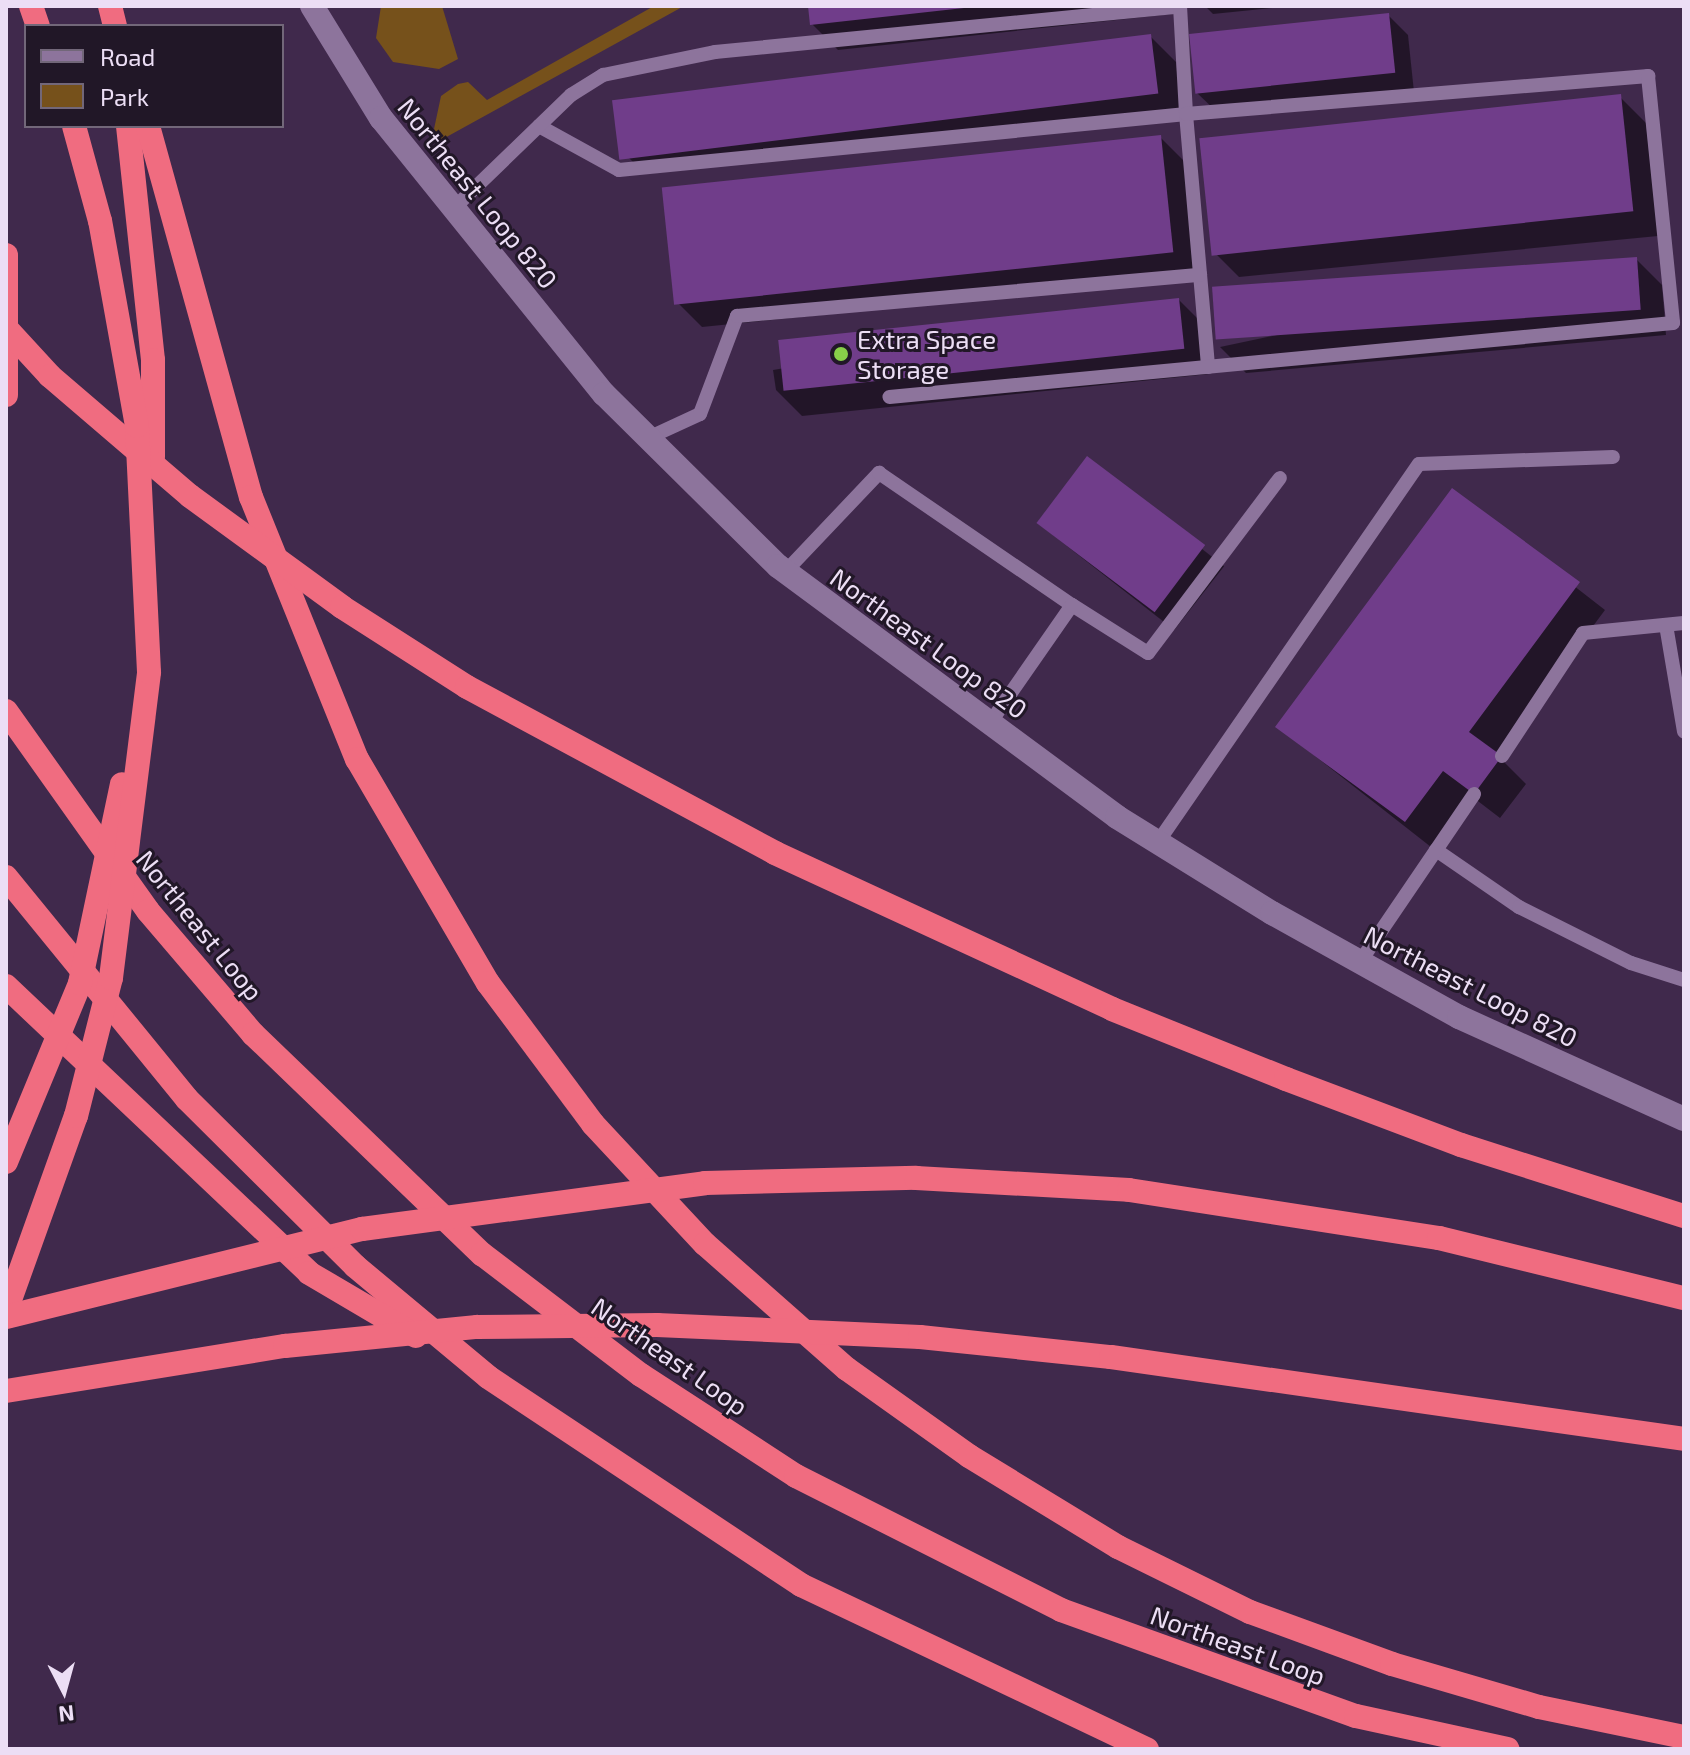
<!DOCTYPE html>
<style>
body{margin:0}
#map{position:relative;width:1690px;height:1755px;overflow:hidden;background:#40294c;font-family:"Exo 2",sans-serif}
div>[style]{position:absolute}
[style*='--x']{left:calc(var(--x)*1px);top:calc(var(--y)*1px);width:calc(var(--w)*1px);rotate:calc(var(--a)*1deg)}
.green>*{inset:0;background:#76511b}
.shadow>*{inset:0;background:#0007;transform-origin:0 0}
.building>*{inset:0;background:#703d8a;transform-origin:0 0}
.lane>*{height:14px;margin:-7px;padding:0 7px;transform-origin:7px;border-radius:7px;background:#8d749c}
.secondary>*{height:24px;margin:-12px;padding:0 12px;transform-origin:12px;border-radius:12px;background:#8d749c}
.highway>*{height:24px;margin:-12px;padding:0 12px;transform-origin:12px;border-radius:12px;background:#f06c80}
.dots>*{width:22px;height:22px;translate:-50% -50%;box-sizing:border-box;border:4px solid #211727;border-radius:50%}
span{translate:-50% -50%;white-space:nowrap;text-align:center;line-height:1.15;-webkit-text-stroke:6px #211727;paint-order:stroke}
.street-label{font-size:26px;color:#ecdef5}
.poi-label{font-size:26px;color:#ecdef5}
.left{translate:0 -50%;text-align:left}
.frame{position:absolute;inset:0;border:8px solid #ecdef5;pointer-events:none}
.legend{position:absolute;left:24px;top:24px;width:260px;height:104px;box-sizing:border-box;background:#211727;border:2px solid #726779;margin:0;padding:10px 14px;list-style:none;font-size:24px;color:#ecdef5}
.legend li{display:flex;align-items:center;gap:16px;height:40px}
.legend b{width:40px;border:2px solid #726779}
.north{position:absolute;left:24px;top:1651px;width:80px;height:80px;-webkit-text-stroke:6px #211727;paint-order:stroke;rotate:174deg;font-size:22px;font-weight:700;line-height:32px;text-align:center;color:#ecdef5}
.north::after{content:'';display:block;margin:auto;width:28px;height:36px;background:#ecdef5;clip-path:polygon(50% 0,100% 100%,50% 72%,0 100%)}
</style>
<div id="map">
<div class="green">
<i style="clip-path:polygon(381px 6px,442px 6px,458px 59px,439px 69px,393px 62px,376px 38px)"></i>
<i style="clip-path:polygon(654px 6px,684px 6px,441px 140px,434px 129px,441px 96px,458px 84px,468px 82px,487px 100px)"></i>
</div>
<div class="shadow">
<i style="clip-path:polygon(810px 6px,1172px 6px,1173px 14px,838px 50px,812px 24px)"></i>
<i style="clip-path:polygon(1205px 6px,1292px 6px,1213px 14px)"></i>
<i style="clip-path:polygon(1388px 15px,1408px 35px,1414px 92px,1217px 112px,1197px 93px)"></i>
<i style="clip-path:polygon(1150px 36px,1176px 62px,1182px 119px,645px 174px,619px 148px)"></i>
<i style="clip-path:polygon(1620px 97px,1646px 123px,1658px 236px,1239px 277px,1213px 251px)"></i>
<i style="clip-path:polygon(1160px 137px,1186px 163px,1198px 277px,702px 327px,676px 301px)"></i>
<i style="clip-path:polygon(1636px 259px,1662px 285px,1666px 335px,1246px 373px,1220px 347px)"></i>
<i style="clip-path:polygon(1179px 300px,1205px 326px,1209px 374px,802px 416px,776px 390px,773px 370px)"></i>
<i style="left:1087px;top:459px;width:174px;height:81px;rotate:38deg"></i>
<i style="clip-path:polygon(1452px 491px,1605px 610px,1497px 755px,1526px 784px,1500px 818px,1470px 795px,1431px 847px,1278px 727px)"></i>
</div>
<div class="building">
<i style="clip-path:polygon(808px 6px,964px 6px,964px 8px,810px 25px)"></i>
<i style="left:1389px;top:13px;width:60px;height:201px;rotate:84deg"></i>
<i style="left:1151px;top:34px;width:60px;height:543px;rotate:83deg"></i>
<i style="left:1621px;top:94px;width:118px;height:424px;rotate:84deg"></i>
<i style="left:1161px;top:135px;width:118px;height:502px;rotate:84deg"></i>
<i style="left:1637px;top:257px;width:53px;height:426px;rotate:86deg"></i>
<i style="left:1179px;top:298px;width:51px;height:403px;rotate:84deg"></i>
<i style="left:1087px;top:456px;width:148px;height:84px;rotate:37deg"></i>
<i style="clip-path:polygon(1452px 488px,1580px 582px,1469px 732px,1502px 756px,1474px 794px,1443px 771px,1405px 822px,1275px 727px)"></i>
</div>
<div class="lane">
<i style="--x:539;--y:126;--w:91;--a:28.8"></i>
<i style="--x:619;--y:170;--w:570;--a:-5.64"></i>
<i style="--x:1186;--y:114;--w:254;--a:85"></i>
<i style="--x:453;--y:209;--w:164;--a:-44"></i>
<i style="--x:571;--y:95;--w:38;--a:-32"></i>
<i style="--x:603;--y:75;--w:114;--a:-11.6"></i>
<i style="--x:715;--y:52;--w:467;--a:-5.6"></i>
<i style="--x:1180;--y:6;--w:108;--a:86.8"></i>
<i style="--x:1186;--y:114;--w:464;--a:-4.7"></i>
<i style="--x:1648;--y:76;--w:248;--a:84.2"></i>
<i style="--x:1673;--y:323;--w:787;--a:174.61"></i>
<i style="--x:648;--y:438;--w:57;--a:-24.8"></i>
<i style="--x:700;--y:414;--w:105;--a:-69.3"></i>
<i style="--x:737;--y:316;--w:465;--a:-5.1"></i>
<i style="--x:785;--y:572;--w:137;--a:-46.5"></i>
<i style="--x:879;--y:473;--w:234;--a:34.4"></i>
<i style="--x:1072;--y:605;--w:144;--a:124.8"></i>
<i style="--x:1072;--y:605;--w:90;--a:32.3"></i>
<i style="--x:1148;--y:653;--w:219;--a:-53"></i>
<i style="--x:1666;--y:625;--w:108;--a:80.4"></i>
<i style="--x:1502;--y:756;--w:147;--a:-56.6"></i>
<i style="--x:1583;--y:633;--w:101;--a:-5.7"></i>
<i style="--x:1158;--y:842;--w:459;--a:-55.4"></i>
<i style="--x:1419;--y:464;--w:194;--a:-2.1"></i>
<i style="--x:1436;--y:850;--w:101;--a:34.5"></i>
<i style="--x:1519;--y:907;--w:125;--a:26.6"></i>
<i style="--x:1631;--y:963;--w:56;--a:17.8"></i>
<i style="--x:1360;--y:962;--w:203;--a:-55.8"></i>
</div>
<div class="secondary">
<i style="--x:312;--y:6;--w:132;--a:58.4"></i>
<i style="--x:381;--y:118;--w:355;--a:51.1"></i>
<i style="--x:604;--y:394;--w:245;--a:44.7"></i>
<i style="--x:778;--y:566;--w:422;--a:36.5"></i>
<i style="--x:1117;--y:817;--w:182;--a:31.8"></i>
<i style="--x:1272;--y:913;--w:214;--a:29.1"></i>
<i style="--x:1459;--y:1017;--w:247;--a:24.4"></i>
</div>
<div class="highway">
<i style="--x:31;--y:6;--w:21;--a:71"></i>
<i style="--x:110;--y:6;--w:21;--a:76"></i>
<i style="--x:128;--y:126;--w:235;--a:83.9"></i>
<i style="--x:153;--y:360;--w:97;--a:90"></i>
<i style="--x:148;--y:126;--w:385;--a:74.5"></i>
<i style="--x:251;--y:497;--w:283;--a:68"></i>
<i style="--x:357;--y:759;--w:259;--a:59.7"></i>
<i style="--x:488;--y:983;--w:176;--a:53.3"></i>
<i style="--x:593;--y:1124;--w:164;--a:47"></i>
<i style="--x:705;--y:1244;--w:189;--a:41.4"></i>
<i style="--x:847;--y:1369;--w:150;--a:35.5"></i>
<i style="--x:969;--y:1456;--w:175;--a:31.4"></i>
<i style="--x:1118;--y:1547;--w:147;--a:26.2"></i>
<i style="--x:1250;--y:1612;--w:151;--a:20.1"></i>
<i style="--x:1392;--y:1664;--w:153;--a:16.3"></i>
<i style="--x:1539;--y:1707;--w:148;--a:11.7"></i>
<i style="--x:6;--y:255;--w:140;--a:90"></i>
<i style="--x:6;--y:328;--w:65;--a:47.5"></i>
<i style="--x:50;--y:376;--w:184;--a:40.6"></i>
<i style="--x:190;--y:496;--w:188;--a:36.1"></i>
<i style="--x:342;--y:607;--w:148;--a:32.6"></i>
<i style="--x:467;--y:687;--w:350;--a:28.3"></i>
<i style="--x:775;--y:853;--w:371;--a:24.8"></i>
<i style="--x:1112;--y:1009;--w:188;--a:21.9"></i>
<i style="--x:1286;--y:1079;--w:187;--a:20.7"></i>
<i style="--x:1461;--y:1145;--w:234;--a:17.7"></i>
<i style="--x:6;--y:711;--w:245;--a:54.6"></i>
<i style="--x:148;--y:911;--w:162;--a:49.5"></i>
<i style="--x:253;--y:1034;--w:318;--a:43.9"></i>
<i style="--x:482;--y:1254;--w:200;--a:37.3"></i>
<i style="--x:641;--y:1375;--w:185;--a:33.1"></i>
<i style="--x:796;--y:1476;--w:297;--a:26.8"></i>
<i style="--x:1061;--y:1610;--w:313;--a:19.8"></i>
<i style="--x:1356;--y:1716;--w:155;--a:12.3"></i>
<i style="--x:6;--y:877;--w:286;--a:50.8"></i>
<i style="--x:187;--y:1099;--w:237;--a:44.8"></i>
<i style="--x:355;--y:1266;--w:173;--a:39.8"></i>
<i style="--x:488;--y:1377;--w:376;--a:33.6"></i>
<i style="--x:801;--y:1585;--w:383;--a:25.4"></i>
<i style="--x:6;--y:986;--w:417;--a:43.4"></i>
<i style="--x:309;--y:1273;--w:124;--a:30.5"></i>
<i style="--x:6;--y:1162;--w:194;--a:-67.5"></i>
<i style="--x:80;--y:983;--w:203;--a:-78.1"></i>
<i style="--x:6;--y:1311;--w:207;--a:-70.3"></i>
<i style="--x:76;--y:1116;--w:142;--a:-75.8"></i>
<i style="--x:111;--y:978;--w:308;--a:-82.9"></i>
<i style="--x:149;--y:672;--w:246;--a:-92.8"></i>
<i style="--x:137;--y:426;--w:208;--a:-100.2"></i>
<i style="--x:100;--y:221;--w:98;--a:-105.3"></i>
<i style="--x:6;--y:1317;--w:367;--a:-13.9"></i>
<i style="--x:362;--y:1229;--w:346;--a:-7.6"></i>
<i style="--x:705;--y:1183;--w:211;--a:-1.4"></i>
<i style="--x:916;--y:1178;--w:213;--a:3.2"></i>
<i style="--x:1129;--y:1190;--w:314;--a:8.8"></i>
<i style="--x:1439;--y:1238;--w:252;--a:13.8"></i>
<i style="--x:6;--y:1391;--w:283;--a:-9.2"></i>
<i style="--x:285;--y:1346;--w:193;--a:-5.7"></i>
<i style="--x:477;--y:1327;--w:180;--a:-0.6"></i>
<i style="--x:657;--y:1325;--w:263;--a:2.6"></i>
<i style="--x:920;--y:1337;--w:192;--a:6"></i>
<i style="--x:1111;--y:1357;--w:579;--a:8.14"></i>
</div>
<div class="dots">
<i style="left:841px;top:354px;background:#88cf49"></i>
</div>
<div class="street-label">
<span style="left:478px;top:193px;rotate:51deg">Northeast Loop 820</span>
<span style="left:929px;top:643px;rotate:36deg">Northeast Loop 820</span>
<span style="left:200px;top:925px;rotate:51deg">Northeast Loop</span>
<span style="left:1471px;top:986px;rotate:27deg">Northeast Loop 820</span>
<span style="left:670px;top:1356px;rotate:35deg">Northeast Loop</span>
<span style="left:1238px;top:1645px;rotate:20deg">Northeast Loop</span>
</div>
<div class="poi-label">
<span class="left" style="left:857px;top:354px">Extra Space<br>Storage</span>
</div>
<div class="frame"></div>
<ul class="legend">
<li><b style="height:10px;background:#8d749c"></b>Road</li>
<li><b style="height:22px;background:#76511b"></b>Park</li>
</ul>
<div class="north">N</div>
</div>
